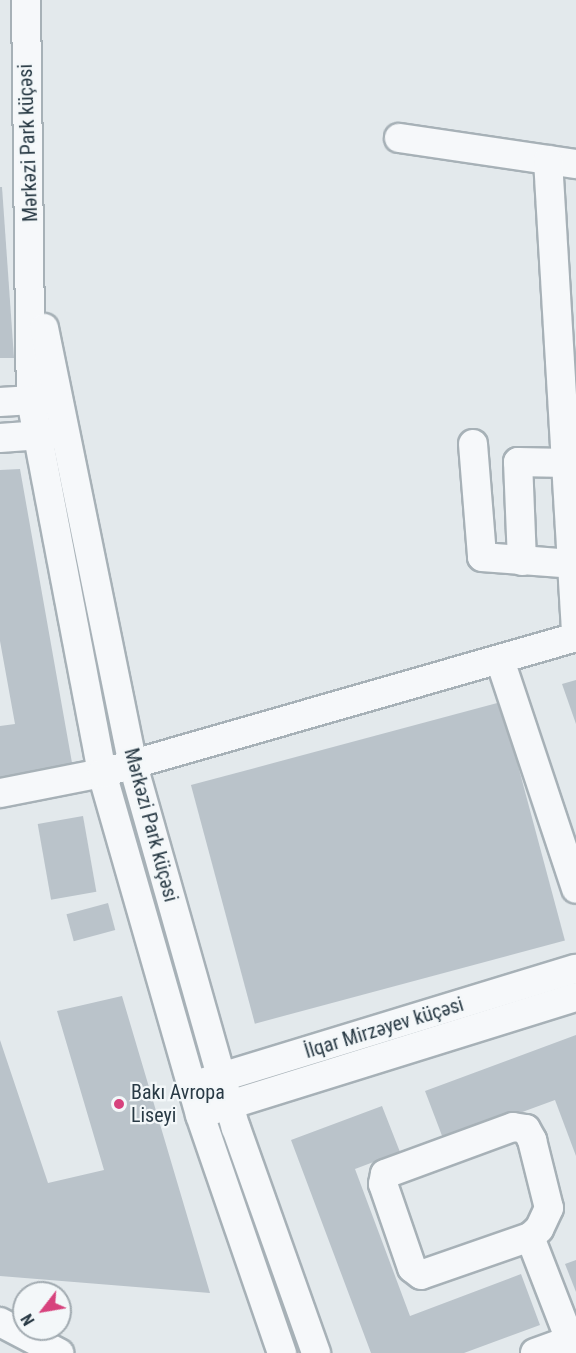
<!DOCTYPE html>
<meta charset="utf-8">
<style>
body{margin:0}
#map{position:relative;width:576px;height:1353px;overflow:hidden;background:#e3e9ec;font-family:"Roboto Condensed",sans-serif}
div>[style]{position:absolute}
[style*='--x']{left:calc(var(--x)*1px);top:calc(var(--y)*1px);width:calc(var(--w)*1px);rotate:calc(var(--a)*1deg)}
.building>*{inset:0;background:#bac3ca;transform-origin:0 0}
.roads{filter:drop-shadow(2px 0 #a7b1b7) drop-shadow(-2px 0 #a7b1b7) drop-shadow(0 2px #a7b1b7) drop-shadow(0 -2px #a7b1b7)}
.minor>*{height:28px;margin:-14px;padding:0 14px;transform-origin:14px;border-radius:14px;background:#f6f8fa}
.dots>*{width:16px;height:16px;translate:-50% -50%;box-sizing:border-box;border:3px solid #f3f7f9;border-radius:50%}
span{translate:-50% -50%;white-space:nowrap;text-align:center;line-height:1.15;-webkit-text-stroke:4.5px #f3f7f9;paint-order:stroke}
.street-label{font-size:20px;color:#293a45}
.poi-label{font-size:20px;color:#293a45}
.left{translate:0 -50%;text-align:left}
.north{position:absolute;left:12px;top:1281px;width:60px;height:60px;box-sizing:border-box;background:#f3f7f9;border:2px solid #a2abb1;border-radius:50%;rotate:239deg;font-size:16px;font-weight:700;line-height:24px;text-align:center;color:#293a45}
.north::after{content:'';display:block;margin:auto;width:21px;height:27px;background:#d7427d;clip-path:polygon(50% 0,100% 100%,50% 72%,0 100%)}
</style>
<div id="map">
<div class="building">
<i style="clip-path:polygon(0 187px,2px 187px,14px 358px,0 358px)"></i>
<i style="clip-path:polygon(20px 469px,74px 774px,0 783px,0 726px,15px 724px,0 641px,0 470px)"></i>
<i style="clip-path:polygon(576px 680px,576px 724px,562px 684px)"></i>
<i style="left:501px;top:702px;width:247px;height:321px;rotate:75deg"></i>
<i style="left:83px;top:816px;width:77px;height:46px;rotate:80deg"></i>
<i style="left:108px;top:903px;width:28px;height:43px;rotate:75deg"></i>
<i style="clip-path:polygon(122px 996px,210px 1293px,0 1276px,0 1040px,48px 1183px,104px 1170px,57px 1011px)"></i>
<i style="clip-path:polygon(576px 1035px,576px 1156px,555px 1100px,444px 1141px,425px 1091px)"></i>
<i style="clip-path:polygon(382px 1106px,400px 1152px,355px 1169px,410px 1316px,521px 1274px,540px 1325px,464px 1353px,371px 1353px,291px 1140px)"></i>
<i style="clip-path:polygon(576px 1260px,576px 1292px,565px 1264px)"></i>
</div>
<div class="roads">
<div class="minor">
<i style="--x:26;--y:0;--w:400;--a:89.3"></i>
<i style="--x:31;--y:400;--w:380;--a:79.2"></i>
<i style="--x:102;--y:773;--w:356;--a:74"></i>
<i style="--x:200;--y:1115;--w:252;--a:71"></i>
<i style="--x:399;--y:138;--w:179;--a:8.4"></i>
<i style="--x:548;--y:160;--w:478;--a:86.6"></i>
<i style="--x:44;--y:328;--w:446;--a:78.5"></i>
<i style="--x:133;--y:765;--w:377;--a:74.2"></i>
<i style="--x:236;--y:1128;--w:239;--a:70.4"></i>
<i style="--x:0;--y:402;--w:49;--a:-3.5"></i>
<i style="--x:0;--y:438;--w:55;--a:-4.2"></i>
<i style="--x:473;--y:444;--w:113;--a:85.4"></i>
<i style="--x:482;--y:557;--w:90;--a:4.4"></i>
<i style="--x:522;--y:561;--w:99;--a:-92.3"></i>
<i style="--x:518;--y:462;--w:49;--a:1.2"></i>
<i style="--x:500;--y:660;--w:241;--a:71.6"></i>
<i style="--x:0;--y:793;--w:104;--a:-11.1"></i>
<i style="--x:102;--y:773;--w:493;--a:-16"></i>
<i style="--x:202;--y:1083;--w:391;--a:-17"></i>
<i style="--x:213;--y:1110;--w:380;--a:-17.3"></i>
<i style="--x:513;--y:1127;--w:13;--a:9"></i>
<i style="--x:526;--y:1129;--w:13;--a:61"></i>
<i style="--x:532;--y:1140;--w:70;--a:76"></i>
<i style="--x:549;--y:1208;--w:23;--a:115"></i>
<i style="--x:539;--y:1229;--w:12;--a:138"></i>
<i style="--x:530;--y:1237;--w:115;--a:160.8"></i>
<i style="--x:421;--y:1275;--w:11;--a:-142"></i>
<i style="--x:412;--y:1268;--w:89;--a:-109"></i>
<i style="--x:383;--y:1184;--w:10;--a:-79"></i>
<i style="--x:385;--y:1174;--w:136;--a:-20.2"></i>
<i style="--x:530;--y:1237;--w:110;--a:68.8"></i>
<i style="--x:0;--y:1322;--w:67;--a:27.7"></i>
<i style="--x:535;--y:1353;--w:44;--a:-20.1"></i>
</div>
</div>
<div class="dots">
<i style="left:119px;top:1104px;background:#d7427d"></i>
</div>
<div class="street-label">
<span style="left:28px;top:143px;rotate:-92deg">Mərkəzi Park küçəsi</span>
<span style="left:151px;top:825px;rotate:75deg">Mərkəzi Park küçəsi</span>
<span style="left:384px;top:1028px;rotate:-17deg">İlqar Mirzəyev küçəsi</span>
</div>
<div class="poi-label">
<span class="left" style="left:131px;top:1104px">Bakı Avropa<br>Liseyi</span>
</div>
<div class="north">N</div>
</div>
